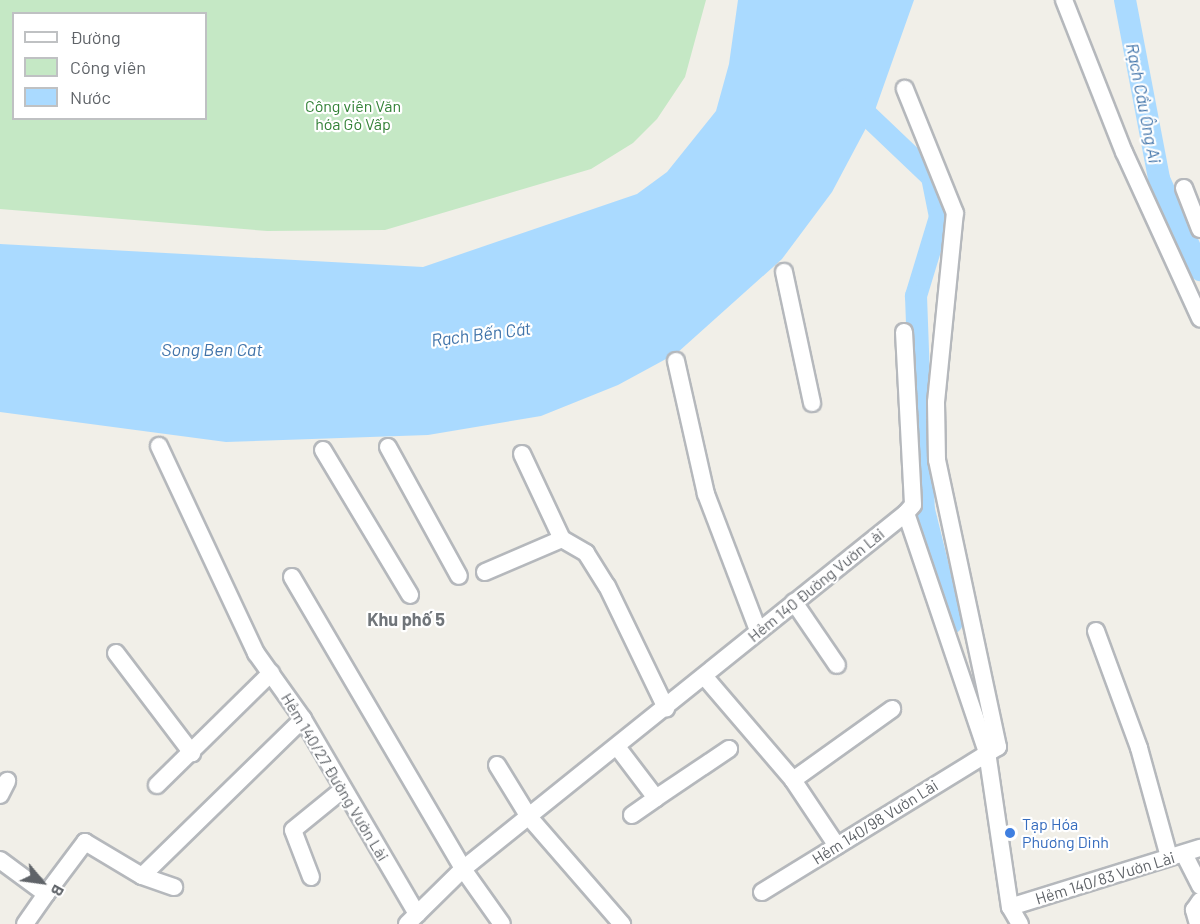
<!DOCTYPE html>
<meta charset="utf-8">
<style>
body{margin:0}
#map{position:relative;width:1200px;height:924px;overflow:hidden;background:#f1efe8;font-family:Barlow,sans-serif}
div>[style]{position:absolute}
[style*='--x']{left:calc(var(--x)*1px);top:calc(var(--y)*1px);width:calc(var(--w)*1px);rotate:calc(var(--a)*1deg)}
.green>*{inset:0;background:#c5e8c5}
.water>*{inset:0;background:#aadaff}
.river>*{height:22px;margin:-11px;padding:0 11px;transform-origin:11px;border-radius:11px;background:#aadaff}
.roads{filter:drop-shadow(2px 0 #b5b8bc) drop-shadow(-2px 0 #b5b8bc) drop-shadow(0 2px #b5b8bc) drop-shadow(0 -2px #b5b8bc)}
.minor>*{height:16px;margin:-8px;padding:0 8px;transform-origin:8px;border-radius:8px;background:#fff}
.dots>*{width:16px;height:16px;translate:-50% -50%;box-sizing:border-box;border:3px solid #fff;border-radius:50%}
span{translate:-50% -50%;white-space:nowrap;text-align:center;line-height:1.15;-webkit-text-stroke:4.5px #fff;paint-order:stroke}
.park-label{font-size:16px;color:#348238}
.street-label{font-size:16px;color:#5f6368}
.shop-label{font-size:16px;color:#366cbe}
.left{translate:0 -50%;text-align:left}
.water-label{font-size:18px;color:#4174aa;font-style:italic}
.neighbourhood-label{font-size:18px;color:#70757a;font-weight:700}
.legend{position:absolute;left:12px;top:12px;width:195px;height:108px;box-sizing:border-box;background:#fff;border:2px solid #bfc1c3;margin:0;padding:8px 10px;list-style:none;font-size:18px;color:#5f6368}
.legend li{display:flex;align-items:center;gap:12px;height:30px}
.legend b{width:30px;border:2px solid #bfc1c3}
.north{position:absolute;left:12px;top:852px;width:60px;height:60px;-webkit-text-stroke:4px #fff;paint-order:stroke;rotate:119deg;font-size:16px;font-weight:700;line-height:24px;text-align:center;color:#5f6368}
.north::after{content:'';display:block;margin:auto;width:21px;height:27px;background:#5f6368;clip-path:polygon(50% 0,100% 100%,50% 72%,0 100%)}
</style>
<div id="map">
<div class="green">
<i style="clip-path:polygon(evenodd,0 0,706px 0,685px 77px,657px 119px,633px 143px,591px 169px,385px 230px,267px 231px,0 209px,0 0,14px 14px,206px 14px,206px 118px,14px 118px,14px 14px)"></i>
</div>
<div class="water">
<i style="clip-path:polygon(738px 0,914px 0,874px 113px,832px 192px,782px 259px,677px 353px,618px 385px,541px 416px,428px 435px,226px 442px,0 412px,0 244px,423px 267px,637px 194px,667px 172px,716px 111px,729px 64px)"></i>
</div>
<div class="river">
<i style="--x:1125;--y:0;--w:182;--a:79.2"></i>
<i style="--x:1159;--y:179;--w:100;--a:65.7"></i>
<i style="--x:849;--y:98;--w:115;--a:43.6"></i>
<i style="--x:932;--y:177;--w:41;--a:78.7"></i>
<i style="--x:940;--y:217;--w:83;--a:106.9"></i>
<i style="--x:916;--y:296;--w:214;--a:87.9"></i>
<i style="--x:924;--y:510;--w:116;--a:76.1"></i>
</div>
<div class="roads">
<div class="minor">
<i style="--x:1064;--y:0;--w:163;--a:68.5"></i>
<i style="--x:1124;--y:152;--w:183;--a:65.4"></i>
<i style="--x:1184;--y:188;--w:44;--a:68.7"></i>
<i style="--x:784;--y:272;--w:134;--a:77.9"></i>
<i style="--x:904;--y:332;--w:173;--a:87"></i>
<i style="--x:913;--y:505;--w:11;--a:131"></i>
<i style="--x:676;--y:361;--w:136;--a:77.3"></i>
<i style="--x:706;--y:494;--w:146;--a:69.1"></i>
<i style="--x:159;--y:446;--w:229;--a:64.9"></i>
<i style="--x:256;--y:653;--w:81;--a:54.5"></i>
<i style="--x:303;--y:719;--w:226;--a:59.7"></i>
<i style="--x:388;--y:447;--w:147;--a:61.2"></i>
<i style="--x:323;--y:450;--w:169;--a:59"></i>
<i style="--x:522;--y:454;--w:94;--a:64.8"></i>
<i style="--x:562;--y:539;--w:28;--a:30"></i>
<i style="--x:586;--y:553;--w:39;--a:58"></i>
<i style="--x:607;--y:586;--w:136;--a:64.2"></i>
<i style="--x:485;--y:572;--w:84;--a:-23.2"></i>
<i style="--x:292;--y:577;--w:338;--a:59.6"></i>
<i style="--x:463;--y:869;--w:67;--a:54.7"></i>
<i style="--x:794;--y:602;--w:76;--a:55.7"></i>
<i style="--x:1096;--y:631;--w:125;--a:69.8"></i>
<i style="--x:1139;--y:748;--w:113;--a:74.6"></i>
<i style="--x:116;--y:653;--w:126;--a:52.8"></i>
<i style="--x:704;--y:676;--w:137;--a:49.4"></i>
<i style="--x:793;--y:780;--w:79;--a:56.3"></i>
<i style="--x:618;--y:748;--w:63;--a:52.8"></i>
<i style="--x:656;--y:798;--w:88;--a:-33.9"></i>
<i style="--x:497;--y:765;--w:61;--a:58.4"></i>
<i style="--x:529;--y:817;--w:142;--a:49"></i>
<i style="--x:793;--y:780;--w:122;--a:-35.6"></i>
<i style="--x:157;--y:785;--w:160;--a:-44.5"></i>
<i style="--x:0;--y:795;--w:16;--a:-63"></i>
<i style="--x:632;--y:815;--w:29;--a:-35"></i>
<i style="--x:1184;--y:854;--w:36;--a:63"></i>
<i style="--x:0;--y:860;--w:57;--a:36.5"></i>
<i style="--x:46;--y:894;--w:65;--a:-53.1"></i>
<i style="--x:85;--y:842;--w:66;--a:30.8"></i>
<i style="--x:142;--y:876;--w:225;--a:-44.3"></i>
<i style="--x:142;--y:876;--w:34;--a:19"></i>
<i style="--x:311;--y:877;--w:50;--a:-111"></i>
<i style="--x:293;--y:830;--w:63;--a:-39.2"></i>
<i style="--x:762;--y:892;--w:277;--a:-31.6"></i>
<i style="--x:998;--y:747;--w:293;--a:-102"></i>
<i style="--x:937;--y:460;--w:58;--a:-91"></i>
<i style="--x:936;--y:402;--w:190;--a:-84.3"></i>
<i style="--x:955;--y:213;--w:134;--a:-112"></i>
<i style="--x:1010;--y:907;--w:199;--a:-17.3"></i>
<i style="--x:25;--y:924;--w:37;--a:-55"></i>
<i style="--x:407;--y:924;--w:78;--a:-44.5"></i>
<i style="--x:463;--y:869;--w:568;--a:-38.79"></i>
<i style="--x:906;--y:513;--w:252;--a:71.3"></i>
<i style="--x:987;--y:752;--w:157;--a:81.6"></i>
<i style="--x:1010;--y:907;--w:20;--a:60"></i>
<i style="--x:1198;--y:924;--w:15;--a:-106"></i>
<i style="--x:1194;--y:910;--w:11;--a:-56"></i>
</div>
</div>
<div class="dots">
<i style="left:1010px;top:833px;background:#3f7fe0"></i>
</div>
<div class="park-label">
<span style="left:353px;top:115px">Công viên Văn<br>hóa Gò Vấp</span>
</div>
<div class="street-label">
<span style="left:816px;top:585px;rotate:-39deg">Hẻm 140 Đường Vườn Lài</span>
<span style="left:335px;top:777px;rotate:59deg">Hẻm 140/27 Đường Vườn Lài</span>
<span style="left:875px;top:822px;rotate:-32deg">Hẻm 140/98 Vườn Lài</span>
<span style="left:1105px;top:878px;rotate:-17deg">Hẻm 140/83 Vườn Lài</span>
</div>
<div class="shop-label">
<span class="left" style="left:1022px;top:833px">Tạp Hóa<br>Phương Dinh</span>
</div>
<div class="water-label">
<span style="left:1144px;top:103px;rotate:79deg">Rạch Cầu Ông Ai</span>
<span style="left:481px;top:334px;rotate:-7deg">Rạch Bến Cát</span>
<span style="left:212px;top:349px">Song Ben Cat</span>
</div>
<div class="neighbourhood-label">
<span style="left:406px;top:619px">Khu phố 5</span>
</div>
<ul class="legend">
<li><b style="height:8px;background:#fff"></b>Đường</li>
<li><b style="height:16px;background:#c5e8c5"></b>Công viên</li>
<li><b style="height:16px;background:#aadaff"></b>Nước</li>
</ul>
<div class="north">B</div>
</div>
